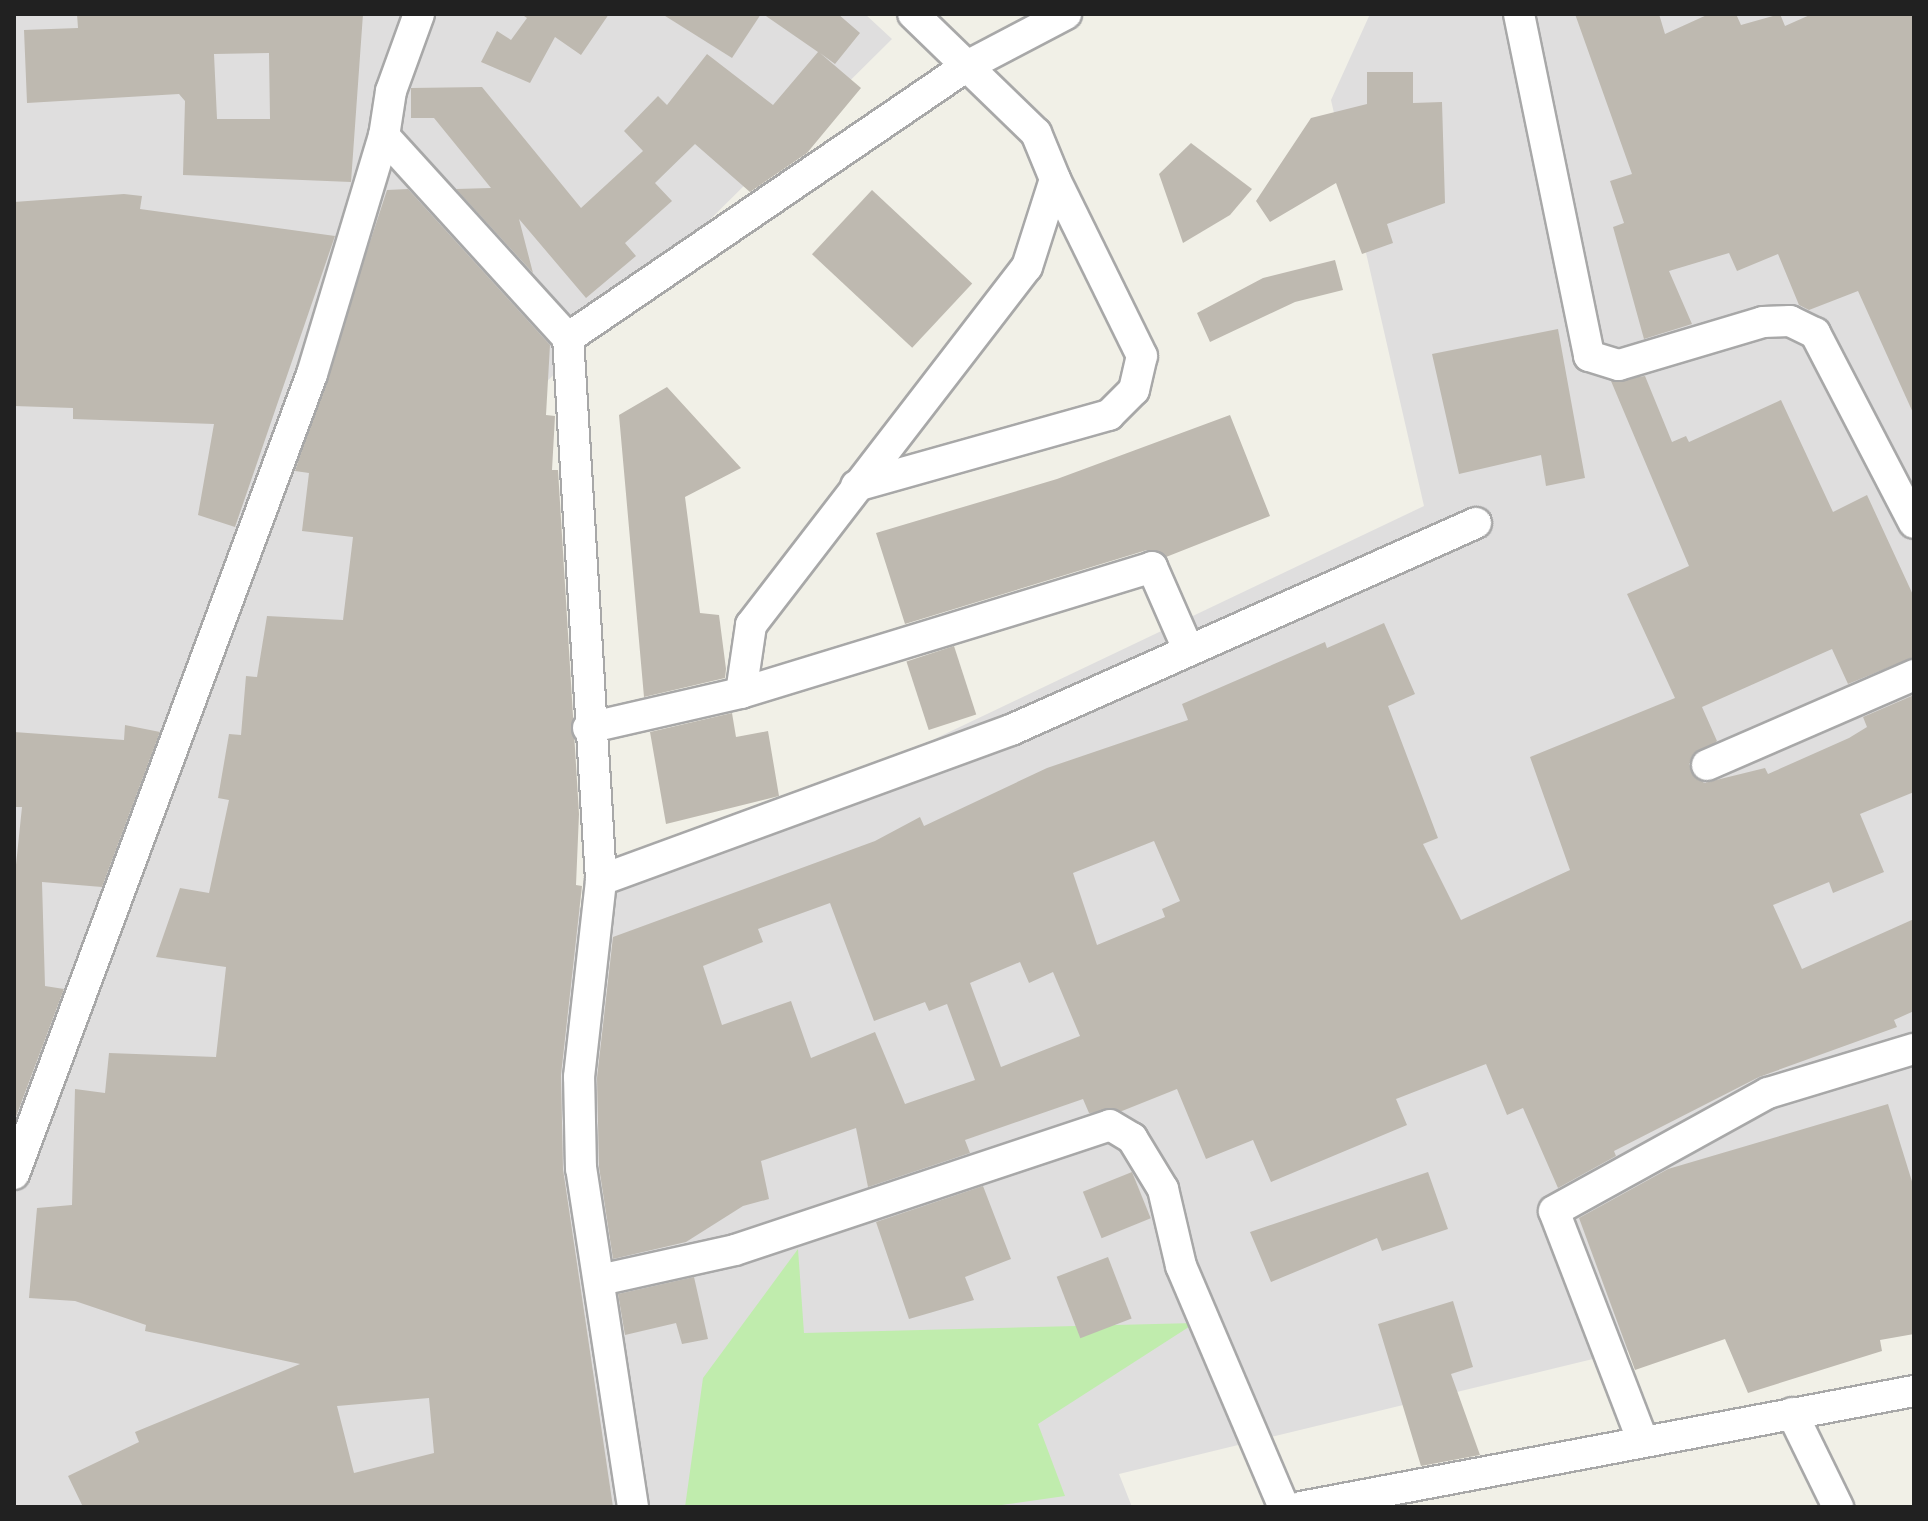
<!DOCTYPE html>
<style>
body{margin:0}
#map{position:relative;width:1928px;height:1521px;overflow:hidden;background:#f1f0e7;font-family:Mulish,sans-serif}
div>[style]{position:absolute}
[style*='--x']{left:calc(var(--x)*1px);top:calc(var(--y)*1px);width:calc(var(--w)*1px);rotate:calc(var(--a)*1deg)}
.residential>*{inset:0;background:#dfdede}
.grass>*{inset:0;background:#c0ecad}
.building>*{inset:0;background:#beb9b0;transform-origin:0 0}
.roads{filter:drop-shadow(2px 0 #a8a8a8) drop-shadow(-2px 0 #a8a8a8) drop-shadow(0 2px #a8a8a8) drop-shadow(0 -2px #a8a8a8)}
.street>*{height:30px;margin:-15px;padding:0 15px;transform-origin:15px;border-radius:15px;background:#fff}
span{translate:-50% -50%;white-space:nowrap;text-align:center;line-height:1.15;-webkit-text-stroke:6px #fff;paint-order:stroke}
.frame{position:absolute;inset:0;border:16px solid #212121;pointer-events:none}
</style>
<div id="map">
<div class="residential">
<i style="clip-path:polygon(14px 14px,865px 14px,892px 39px,508px 420px,546px 924px,1424px 506px,1331px 100px,1370px 14px,1914px 14px,1914px 1281px,1119px 1474px,1132px 1507px,14px 1507px)"></i>
</div>
<div class="grass">
<i style="clip-path:polygon(798px 1249px,804px 1333px,1195px 1323px,1038px 1424px,1065px 1496px,987px 1507px,685px 1507px,703px 1378px)"></i>
</div>
<div class="building">
<i style="clip-path:polygon(evenodd,77px 14px,363px 14px,351px 182px,183px 175px,185px 101px,179px 94px,27px 103px,24px 30px,78px 28px,77px 14px,269px 53px,270px 119px,217px 119px,214px 54px,269px 53px)"></i>
<i style="clip-path:polygon(521px 14px,609px 14px,581px 55px,555px 37px,530px 83px,481px 62px,497px 31px,511px 40px,527px 18px)"></i>
<i style="clip-path:polygon(662px 14px,761px 14px,732px 58px)"></i>
<i style="clip-path:polygon(763px 14px,838px 14px,860px 33px,835px 64px,820px 53px,861px 88px,807px 153px,750px 192px,695px 144px,655px 183px,672px 201px,625px 243px,636px 256px,586px 298px,519px 219px,533px 273px,456px 189px,491px 188px,434px 118px,411px 118px,411px 88px,482px 87px,581px 208px,643px 151px,624px 131px,658px 96px,667px 105px,707px 54px,773px 105px,818px 52px)"></i>
<i style="clip-path:polygon(1575px 14px,1659px 14px,1665px 34px,1709px 14px,1736px 14px,1741px 25px,1780px 14px,1785px 26px,1812px 14px,1914px 14px,1914px 415px,1858px 291px,1809px 310px,1799px 305px,1778px 254px,1737px 271px,1729px 253px,1669px 271px,1692px 324px,1644px 339px,1613px 227px,1624px 223px,1610px 181px,1632px 174px)"></i>
<i style="clip-path:polygon(1367px 72px,1413px 72px,1413px 103px,1442px 102px,1445px 203px,1387px 224px,1393px 243px,1362px 254px,1336px 183px,1270px 222px,1256px 201px,1311px 118px,1367px 104px)"></i>
<i style="clip-path:polygon(1191px 143px,1252px 189px,1230px 215px,1183px 243px,1159px 174px)"></i>
<i style="clip-path:polygon(evenodd,408px 189px,550px 345px,546px 415px,555px 416px,552px 470px,558px 470px,579px 814px,576px 885px,582px 886px,561px 1075px,563px 1169px,613px 1507px,83px 1507px,68px 1476px,139px 1442px,135px 1432px,300px 1364px,145px 1331px,146px 1325px,75px 1301px,29px 1298px,37px 1208px,72px 1205px,75px 1089px,105px 1093px,109px 1053px,216px 1057px,226px 967px,156px 957px,180px 888px,209px 893px,229px 800px,218px 798px,229px 734px,241px 735px,246px 676px,257px 677px,267px 616px,343px 620px,353px 537px,302px 531px,309px 473px,295px 471px,387px 190px,408px 189px,429px 1398px,434px 1453px,354px 1473px,337px 1406px,429px 1398px)"></i>
<i style="left:872px;top:190px;width:137px;height:88px;rotate:43deg"></i>
<i style="clip-path:polygon(124px 194px,142px 196px,140px 209px,335px 236px,235px 527px,198px 515px,214px 424px,73px 419px,73px 408px,14px 406px,14px 202px)"></i>
<i style="clip-path:polygon(1335px 260px,1343px 290px,1295px 302px,1210px 342px,1197px 313px,1263px 278px)"></i>
<i style="clip-path:polygon(1558px 329px,1585px 478px,1546px 486px,1541px 455px,1459px 474px,1432px 354px)"></i>
<i style="clip-path:polygon(evenodd,1645px 376px,1672px 442px,1686px 436px,1689px 442px,1781px 400px,1833px 512px,1867px 495px,1914px 597px,1914px 657px,1848px 684px,1832px 649px,1702px 707px,1717px 741px,1689px 764px,1704px 783px,1765px 768px,1768px 774px,1849px 738px,1867px 727px,1863px 717px,1914px 695px,1914px 792px,1860px 814px,1884px 872px,1833px 893px,1829px 882px,1773px 905px,1802px 969px,1914px 919px,1914px 1011px,1894px 1020px,1897px 1027px,1759px 1077px,1614px 1151px,1616px 1156px,1558px 1188px,1523px 1108px,1507px 1115px,1486px 1064px,1396px 1099px,1407px 1125px,1271px 1182px,1253px 1140px,1206px 1159px,1177px 1089px,1122px 1111px,1089px 1113px,1083px 1099px,965px 1140px,970px 1153px,868px 1187px,856px 1128px,761px 1161px,769px 1199px,743px 1206px,686px 1242px,613px 1259px,599px 1167px,597px 1078px,613px 937px,875px 841px,920px 817px,924px 826px,1047px 768px,1188px 720px,1182px 704px,1325px 642px,1327px 648px,1384px 623px,1415px 694px,1388px 706px,1438px 838px,1423px 844px,1461px 920px,1570px 870px,1530px 757px,1675px 698px,1627px 594px,1689px 566px,1611px 381px,1645px 376px,1154px 841px,1180px 901px,1162px 909px,1165px 917px,1097px 945px,1073px 873px,1154px 841px,1645px 376px,830px 903px,874px 1021px,925px 1002px,929px 1011px,947px 1004px,975px 1080px,905px 1104px,875px 1032px,811px 1058px,791px 1001px,722px 1025px,703px 966px,763px 942px,758px 929px,830px 903px,1645px 376px,1020px 962px,1029px 983px,1053px 972px,1080px 1036px,1001px 1067px,970px 983px,1020px 962px)"></i>
<i style="clip-path:polygon(667px 387px,741px 468px,685px 497px,700px 613px,719px 615px,726px 669px,725px 678px,644px 697px,619px 415px)"></i>
<i style="clip-path:polygon(1230px 415px,1270px 516px,1166px 557px,1147px 550px,905px 624px,876px 533px,1057px 479px)"></i>
<i style="left:954px;top:646px;width:72px;height:50px;rotate:72deg"></i>
<i style="clip-path:polygon(732px 713px,736px 737px,768px 731px,779px 796px,666px 824px,650px 732px)"></i>
<i style="clip-path:polygon(125px 725px,160px 732px,102px 887px,42px 882px,45px 986px,64px 989px,14px 1122px,14px 884px,22px 807px,14px 807px,14px 732px,124px 740px)"></i>
<i style="clip-path:polygon(1888px 1104px,1914px 1188px,1914px 1334px,1880px 1340px,1882px 1351px,1748px 1393px,1725px 1339px,1635px 1370px,1579px 1218px,1668px 1169px)"></i>
<i style="left:1132px;top:1172px;width:50px;height:53px;rotate:68deg"></i>
<i style="clip-path:polygon(1428px 1172px,1448px 1229px,1382px 1251px,1377px 1238px,1271px 1282px,1250px 1232px)"></i>
<i style="clip-path:polygon(983px 1186px,1011px 1259px,965px 1277px,974px 1300px,909px 1319px,876px 1222px)"></i>
<i style="left:1108px;top:1257px;width:66px;height:55px;rotate:69deg"></i>
<i style="clip-path:polygon(694px 1277px,708px 1339px,682px 1344px,676px 1323px,625px 1335px,618px 1294px)"></i>
<i style="clip-path:polygon(1453px 1301px,1473px 1367px,1451px 1374px,1480px 1455px,1421px 1466px,1378px 1324px)"></i>
</div>
<div class="roads">
<div class="street">
<i style="--x:419;--y:14;--w:82;--a:110"></i>
<i style="--x:391;--y:91;--w:46;--a:98.8"></i>
<i style="--x:384;--y:136;--w:273;--a:47.7"></i>
<i style="--x:1519;--y:14;--w:349;--a:78.4"></i>
<i style="--x:1589;--y:356;--w:31;--a:17"></i>
<i style="--x:1619;--y:365;--w:150;--a:-16.6"></i>
<i style="--x:1763;--y:322;--w:27;--a:-2"></i>
<i style="--x:1790;--y:321;--w:28;--a:26"></i>
<i style="--x:1815;--y:333;--w:214;--a:62.5"></i>
<i style="--x:856;--y:486;--w:263;--a:-15.7"></i>
<i style="--x:1109;--y:415;--w:35;--a:-45"></i>
<i style="--x:1134;--y:390;--w:35;--a:-77"></i>
<i style="--x:1142;--y:356;--w:197;--a:-116.2"></i>
<i style="--x:741;--y:693;--w:69;--a:-81.6"></i>
<i style="--x:751;--y:625;--w:452;--a:-52.4"></i>
<i style="--x:1027;--y:267;--w:92;--a:-72.3"></i>
<i style="--x:1055;--y:179;--w:50;--a:-112.4"></i>
<i style="--x:1036;--y:133;--w:171;--a:-135.9"></i>
<i style="--x:588;--y:728;--w:157;--a:-12.9"></i>
<i style="--x:741;--y:693;--w:430;--a:-17"></i>
<i style="--x:1152;--y:567;--w:90;--a:66.3"></i>
<i style="--x:1707;--y:765;--w:226;--a:-23.5"></i>
<i style="--x:601;--y:880;--w:437;--a:-20.1"></i>
<i style="--x:1011;--y:730;--w:509;--a:-24"></i>
<i style="--x:14;--y:1174;--w:854;--a:-69.57"></i>
<i style="--x:312;--y:374;--w:249;--a:-73.2"></i>
<i style="--x:600;--y:1280;--w:138;--a:-12.5"></i>
<i style="--x:735;--y:1250;--w:395;--a:-18.4"></i>
<i style="--x:1110;--y:1125;--w:26;--a:31"></i>
<i style="--x:1132;--y:1138;--w:60;--a:58.7"></i>
<i style="--x:1163;--y:1189;--w:79;--a:76.8"></i>
<i style="--x:1181;--y:1266;--w:262;--a:66.9"></i>
<i style="--x:1792;--y:1413;--w:105;--a:63.9"></i>
<i style="--x:1642;--y:1439;--w:244;--a:-111.1"></i>
<i style="--x:1554;--y:1211;--w:244;--a:-28.9"></i>
<i style="--x:1768;--y:1093;--w:152;--a:-16.8"></i>
<i style="--x:633;--y:1507;--w:342;--a:-98.7"></i>
<i style="--x:581;--y:1169;--w:92;--a:-91.2"></i>
<i style="--x:579;--y:1077;--w:198;--a:-83.6"></i>
<i style="--x:601;--y:880;--w:543;--a:-93.48"></i>
<i style="--x:568;--y:338;--w:483;--a:-34.3"></i>
<i style="--x:967;--y:66;--w:112;--a:-27.7"></i>
<i style="--x:1301;--y:1507;--w:624;--a:-10.72"></i>
</div>
</div>
<div class="frame"></div>
</div>
